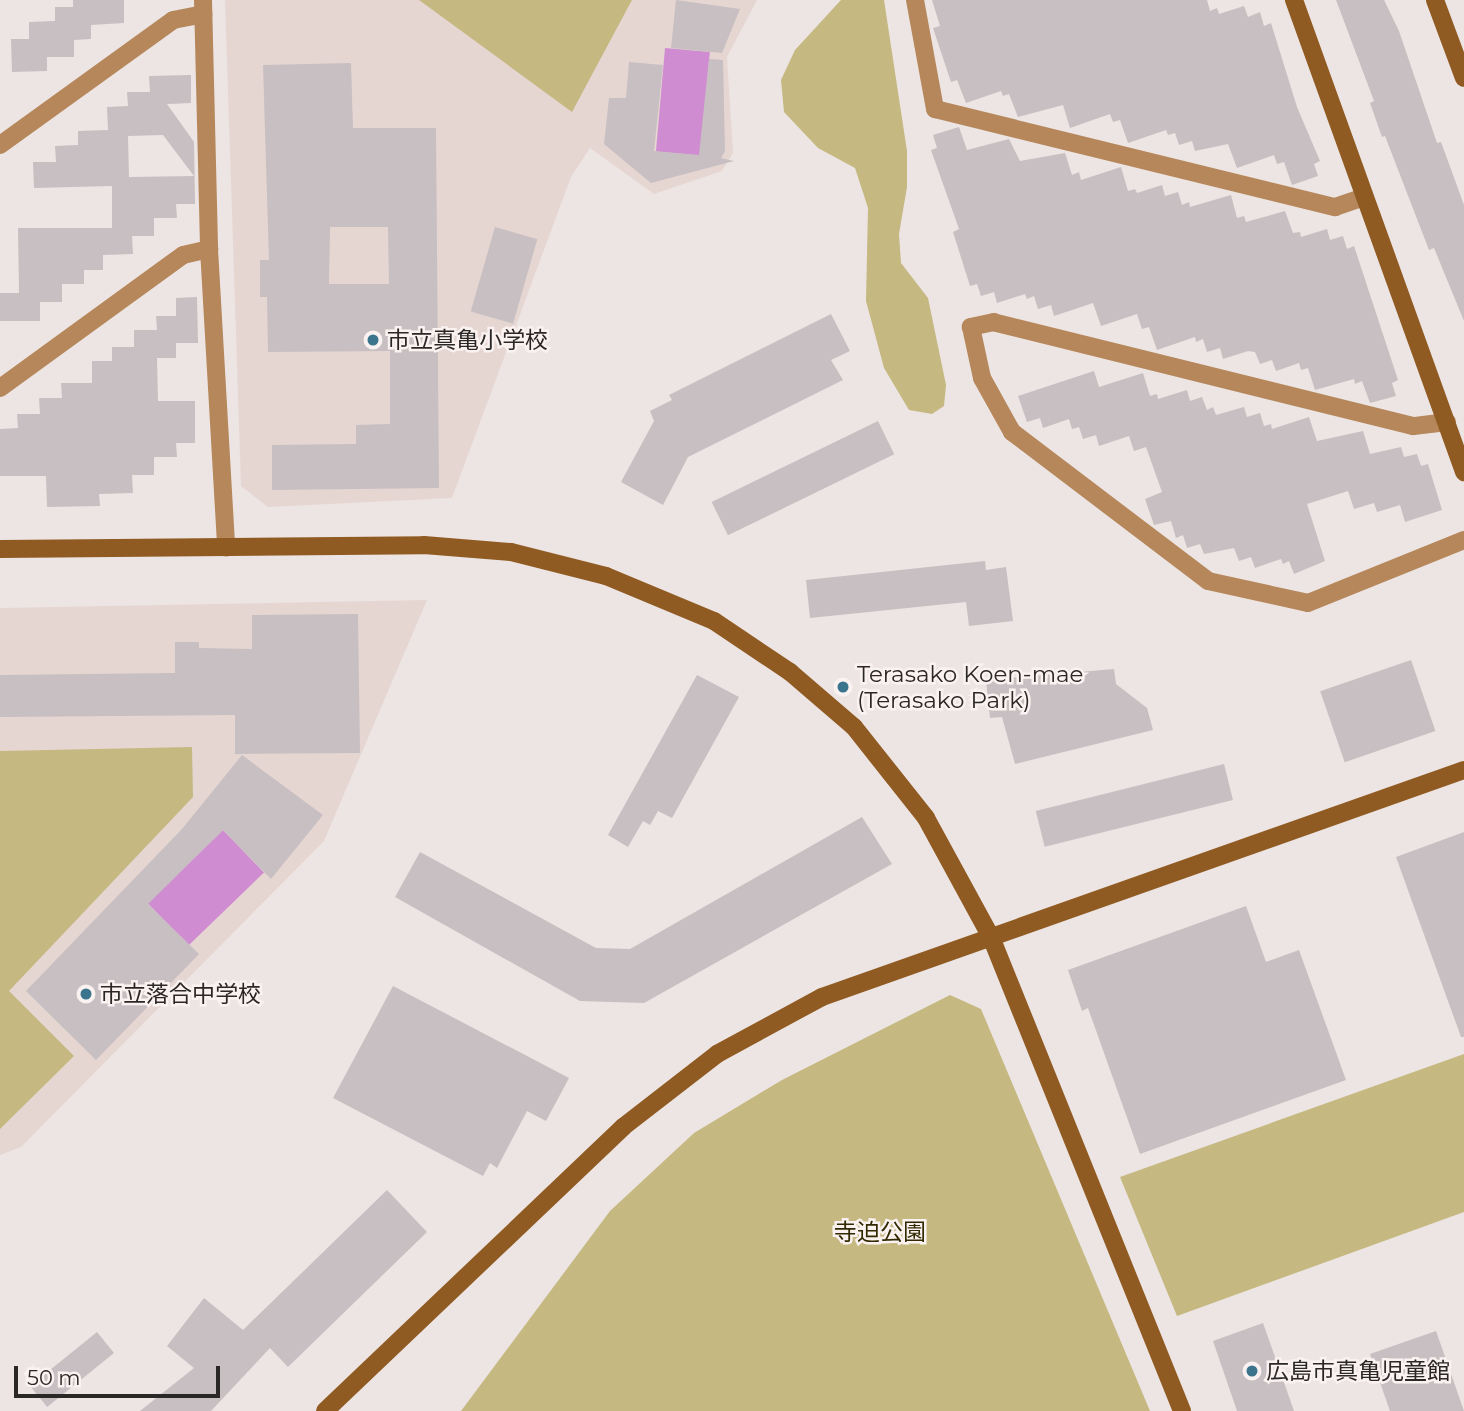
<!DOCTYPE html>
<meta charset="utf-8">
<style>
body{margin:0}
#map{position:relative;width:1464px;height:1411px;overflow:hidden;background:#ede5e3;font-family:Montserrat,"Noto Sans JP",sans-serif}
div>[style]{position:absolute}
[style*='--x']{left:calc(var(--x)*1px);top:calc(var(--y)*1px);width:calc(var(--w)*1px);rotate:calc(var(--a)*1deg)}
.built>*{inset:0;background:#e6d6d2}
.green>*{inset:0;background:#c5b881}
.water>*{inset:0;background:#d08cd1;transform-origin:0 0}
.building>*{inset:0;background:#c7bfc1;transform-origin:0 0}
.street>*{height:18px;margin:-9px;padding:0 9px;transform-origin:9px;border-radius:9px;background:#b5875b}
.secondary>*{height:18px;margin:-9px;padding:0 9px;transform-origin:9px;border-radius:9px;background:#905b22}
.dots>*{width:19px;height:19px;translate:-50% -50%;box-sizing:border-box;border:4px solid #faf2f0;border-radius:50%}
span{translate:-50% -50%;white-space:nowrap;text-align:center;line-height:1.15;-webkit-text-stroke:5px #faf2f0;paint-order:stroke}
.poi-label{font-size:23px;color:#2a2726}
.left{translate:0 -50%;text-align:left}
.park-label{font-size:23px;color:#322900}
.scale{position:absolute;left:14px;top:1366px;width:206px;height:32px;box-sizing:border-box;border:4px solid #2a2726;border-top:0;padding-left:9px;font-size:21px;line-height:24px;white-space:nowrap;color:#2a2726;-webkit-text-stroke:5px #faf2f0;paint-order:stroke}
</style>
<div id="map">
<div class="built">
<i style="clip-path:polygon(225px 0,757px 0,727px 57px,733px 153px,722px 171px,654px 194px,590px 148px,571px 177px,452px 498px,268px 507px,241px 486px)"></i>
<i style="clip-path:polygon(427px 600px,324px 841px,21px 1147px,0 1155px,0 608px)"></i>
</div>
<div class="green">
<i style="clip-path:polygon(419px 0,632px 0,572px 112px)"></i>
<i style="clip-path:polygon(841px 0,884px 0,907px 151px,907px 187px,899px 234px,901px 263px,928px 298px,946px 385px,944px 406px,932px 414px,909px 410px,884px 368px,866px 301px,868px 208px,855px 168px,818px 148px,784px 112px,781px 80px,795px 50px)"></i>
<i style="clip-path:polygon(192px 747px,193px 797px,9px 991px,74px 1056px,0 1129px,0 751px)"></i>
<i style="clip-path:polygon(950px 995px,981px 1009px,1150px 1411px,461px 1411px,610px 1211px,694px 1133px,782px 1080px)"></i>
<i style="clip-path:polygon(1464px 1054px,1464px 1212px,1177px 1316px,1120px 1177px)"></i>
</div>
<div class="water">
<i style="left:665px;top:48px;width:45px;height:104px;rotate:5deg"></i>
<i style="left:223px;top:830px;width:59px;height:105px;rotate:46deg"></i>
</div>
<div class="building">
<i style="clip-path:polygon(73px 0,124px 0,124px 23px,91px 25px,91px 39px,74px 40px,74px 57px,47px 57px,47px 71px,12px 72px,11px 39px,29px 39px,29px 22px,55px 21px,55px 7px,73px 7px)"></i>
<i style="clip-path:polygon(676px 0,740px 9px,722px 53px,671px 48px)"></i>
<i style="clip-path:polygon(932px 0,1207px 0,1210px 11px,1217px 8px,1219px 14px,1244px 6px,1248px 17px,1260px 12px,1264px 26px,1271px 23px,1297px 107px,1320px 161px,1314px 164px,1318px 176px,1292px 185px,1284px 162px,1277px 164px,1274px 155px,1237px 168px,1228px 144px,1195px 151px,1192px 141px,1179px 145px,1175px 133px,1168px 135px,1166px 130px,1128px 143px,1120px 120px,1113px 122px,1110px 114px,1070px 128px,1063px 105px,1018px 117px,1009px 94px,1003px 96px,1001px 91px,966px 103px,957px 80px,951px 82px,933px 28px,940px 26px)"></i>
<i style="clip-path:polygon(1336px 0,1384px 0,1399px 31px,1437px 143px,1441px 142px,1464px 205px,1464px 321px,1434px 248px,1429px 250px,1385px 136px,1382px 137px,1370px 103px,1374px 101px)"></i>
<i style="clip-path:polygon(709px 59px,723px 60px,725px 151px,721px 158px,734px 161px,651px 183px,604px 144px,609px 98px,626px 98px,629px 62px,663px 65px,654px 151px,699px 155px)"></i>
<i style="clip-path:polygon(evenodd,351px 63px,353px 128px,436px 128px,439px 488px,272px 490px,272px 445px,356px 444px,356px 425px,390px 424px,390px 351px,268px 352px,267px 297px,260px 297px,260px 260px,269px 260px,263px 65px,351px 63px,330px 227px,388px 227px,389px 284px,329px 284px,330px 227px)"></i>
<i style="clip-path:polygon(evenodd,191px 75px,191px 103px,167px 104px,194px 142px,195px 204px,176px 204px,177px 218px,154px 218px,154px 236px,132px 236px,133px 254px,103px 255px,103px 270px,84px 270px,84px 284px,62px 284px,62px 302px,40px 302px,40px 321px,0 321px,0 293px,19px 293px,18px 228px,112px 228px,112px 186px,34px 188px,33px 162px,56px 162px,55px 146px,78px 145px,78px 131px,108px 130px,107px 107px,128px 106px,127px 92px,150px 92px,149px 76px,191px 75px,163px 135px,194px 176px,129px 177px,128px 136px,163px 135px)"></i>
<i style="clip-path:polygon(959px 127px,967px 150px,1009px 139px,1020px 161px,1065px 153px,1072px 175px,1079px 172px,1081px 180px,1121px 167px,1128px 191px,1135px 189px,1137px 193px,1162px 185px,1165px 196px,1178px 192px,1182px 205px,1189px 202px,1190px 207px,1231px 195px,1237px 218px,1244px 216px,1246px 222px,1285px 211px,1293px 233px,1300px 232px,1301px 237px,1327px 229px,1330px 240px,1343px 236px,1347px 249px,1354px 246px,1398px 380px,1392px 383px,1396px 396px,1370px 403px,1362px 381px,1355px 384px,1354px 379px,1315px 390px,1308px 368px,1301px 370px,1299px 363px,1276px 371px,1272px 360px,1260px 364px,1255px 352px,1248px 351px,1223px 359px,1220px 348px,1207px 352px,1203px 339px,1196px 342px,1195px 337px,1157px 350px,1149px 327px,1142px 329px,1137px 314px,1101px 326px,1093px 303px,1054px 316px,1051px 305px,1038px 309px,1034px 296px,1027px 299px,1025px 294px,997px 303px,994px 292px,981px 296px,977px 284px,970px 286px,953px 232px,959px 229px,931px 150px,937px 148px,933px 135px)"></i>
<i style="left:495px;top:227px;width:44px;height:88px;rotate:16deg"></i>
<i style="clip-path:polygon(197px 297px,198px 343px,176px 343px,176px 358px,157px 358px,158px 401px,195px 401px,195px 443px,176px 443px,177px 457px,154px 457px,154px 475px,132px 475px,133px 493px,99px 494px,100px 506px,47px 507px,46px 476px,0 476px,0 429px,18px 428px,17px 414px,40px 414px,39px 398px,62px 398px,61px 383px,92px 383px,92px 361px,112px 361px,112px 347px,134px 347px,134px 330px,157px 330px,156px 316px,176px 316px,176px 298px)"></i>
<i style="clip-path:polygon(831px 314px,850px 351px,831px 360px,843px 380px,688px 457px,663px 505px,621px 482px,654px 421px,650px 411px,672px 400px,669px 395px)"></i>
<i style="clip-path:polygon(1094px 371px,1099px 387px,1143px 373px,1150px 396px,1157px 394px,1158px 399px,1187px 390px,1190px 401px,1202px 397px,1207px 410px,1213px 407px,1216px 415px,1244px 407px,1247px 417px,1260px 413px,1264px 426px,1271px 424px,1272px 429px,1309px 417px,1317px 441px,1363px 431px,1370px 454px,1401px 447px,1404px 457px,1417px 454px,1421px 466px,1428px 464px,1442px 510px,1405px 522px,1400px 505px,1377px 512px,1374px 503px,1354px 509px,1348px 491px,1307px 504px,1325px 561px,1294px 574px,1289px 561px,1283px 564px,1281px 559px,1255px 568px,1251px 557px,1239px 561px,1234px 548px,1204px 554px,1200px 544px,1187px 548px,1183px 535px,1176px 538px,1171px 521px,1154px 525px,1145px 499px,1162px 492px,1146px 447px,1134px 451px,1129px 436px,1099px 446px,1096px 435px,1083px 439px,1079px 427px,1072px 429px,1069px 419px,1043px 428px,1040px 418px,1027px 422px,1018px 396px)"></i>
<i style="left:878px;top:421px;width:37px;height:185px;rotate:64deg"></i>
<i style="clip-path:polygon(985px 561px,986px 570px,1006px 567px,1013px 621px,969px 626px,966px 602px,810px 618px,806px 580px)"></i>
<i style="clip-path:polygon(358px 614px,360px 753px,235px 754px,235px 715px,0 717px,0 675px,175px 673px,175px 642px,199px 642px,199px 648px,252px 649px,252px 615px)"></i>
<i style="left:1411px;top:660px;width:75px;height:96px;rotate:71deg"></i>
<i style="clip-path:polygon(1114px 669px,1116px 684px,1147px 708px,1153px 730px,1015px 764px,1002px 717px,990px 718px,986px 680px)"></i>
<i style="clip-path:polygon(697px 675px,739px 697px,672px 818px,658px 811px,650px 825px,643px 821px,628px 847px,608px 835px)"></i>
<i style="clip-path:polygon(242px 755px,323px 815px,271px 879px,223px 830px,148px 904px,199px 954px,96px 1060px,26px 991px,182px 829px)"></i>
<i style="left:1224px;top:764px;width:37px;height:194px;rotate:76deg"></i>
<i style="clip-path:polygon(862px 817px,892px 864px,644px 1003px,580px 1001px,395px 897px,420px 852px,596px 948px,630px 949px)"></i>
<i style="clip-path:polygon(1464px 832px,1464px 1037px,1461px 1037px,1396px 857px)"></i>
<i style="clip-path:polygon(1246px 906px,1266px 962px,1299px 950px,1346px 1080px,1140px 1154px,1088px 1008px,1082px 1011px,1068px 970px)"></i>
<i style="clip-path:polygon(393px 986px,569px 1078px,546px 1121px,527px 1111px,497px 1168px,490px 1163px,483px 1176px,333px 1098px)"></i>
<i style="clip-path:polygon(387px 1190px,427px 1232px,288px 1367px,270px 1348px,211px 1411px,140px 1411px,194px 1368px,167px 1346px,204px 1298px,243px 1330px)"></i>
<i style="clip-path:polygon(1263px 1323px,1294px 1411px,1237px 1411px,1213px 1341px)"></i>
<i style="clip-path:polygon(1436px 1331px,1464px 1411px,1390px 1411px,1370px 1354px)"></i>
<i style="left:97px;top:1332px;width:27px;height:86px;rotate:51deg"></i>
</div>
<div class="street">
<i style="--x:203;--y:0;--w:249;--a:88.6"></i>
<i style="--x:209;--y:249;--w:299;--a:86.7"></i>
<i style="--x:915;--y:0;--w:111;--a:79.6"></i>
<i style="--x:935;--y:109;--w:412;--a:13.8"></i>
<i style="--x:1335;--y:207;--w:31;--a:-19"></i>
<i style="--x:0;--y:145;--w:213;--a:-35.8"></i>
<i style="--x:173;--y:20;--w:31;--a:-11"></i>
<i style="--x:0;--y:388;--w:226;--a:-36"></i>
<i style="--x:183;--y:255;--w:27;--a:-13"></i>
<i style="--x:1447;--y:422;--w:34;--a:173"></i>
<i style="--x:1413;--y:426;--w:432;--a:-166.1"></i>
<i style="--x:994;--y:322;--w:24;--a:168"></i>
<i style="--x:971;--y:327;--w:52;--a:77.8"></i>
<i style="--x:982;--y:378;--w:62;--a:60.9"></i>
<i style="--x:1012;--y:432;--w:246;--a:37.2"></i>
<i style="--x:1208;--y:581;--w:102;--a:12.4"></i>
<i style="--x:1308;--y:603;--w:168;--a:-22"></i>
</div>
<div class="secondary">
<i style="--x:1294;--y:0;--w:502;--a:70.19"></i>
<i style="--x:1435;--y:0;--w:83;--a:69.6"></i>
<i style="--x:0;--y:549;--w:424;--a:-0.5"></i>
<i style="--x:424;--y:545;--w:87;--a:4.6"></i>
<i style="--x:511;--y:552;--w:98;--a:14.2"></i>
<i style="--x:606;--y:576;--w:117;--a:22.6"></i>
<i style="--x:714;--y:621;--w:92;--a:33.9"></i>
<i style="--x:790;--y:672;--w:84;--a:40.7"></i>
<i style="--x:854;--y:727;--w:116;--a:51.6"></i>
<i style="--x:926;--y:818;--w:136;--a:61.4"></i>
<i style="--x:991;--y:937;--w:511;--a:68.05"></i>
<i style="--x:325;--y:1411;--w:412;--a:-43.6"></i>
<i style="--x:623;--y:1127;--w:119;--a:-37.8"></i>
<i style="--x:717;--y:1054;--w:119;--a:-28.5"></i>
<i style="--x:822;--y:997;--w:681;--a:-19.47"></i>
</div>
<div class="dots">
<i style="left:373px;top:340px;background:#3b758d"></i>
<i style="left:843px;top:687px;background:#3b758d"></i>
<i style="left:86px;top:994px;background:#3b758d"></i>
<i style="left:1252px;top:1371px;background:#3b758d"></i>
</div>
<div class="poi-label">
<span class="left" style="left:387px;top:340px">市立真亀小学校</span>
<span class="left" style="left:857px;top:687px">Terasako Koen-mae<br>(Terasako Park)</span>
<span class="left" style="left:100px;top:994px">市立落合中学校</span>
<span class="left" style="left:1266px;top:1371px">広島市真亀児童館</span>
</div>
<div class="park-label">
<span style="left:880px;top:1232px">寺迫公園</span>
</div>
<div class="scale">50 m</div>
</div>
